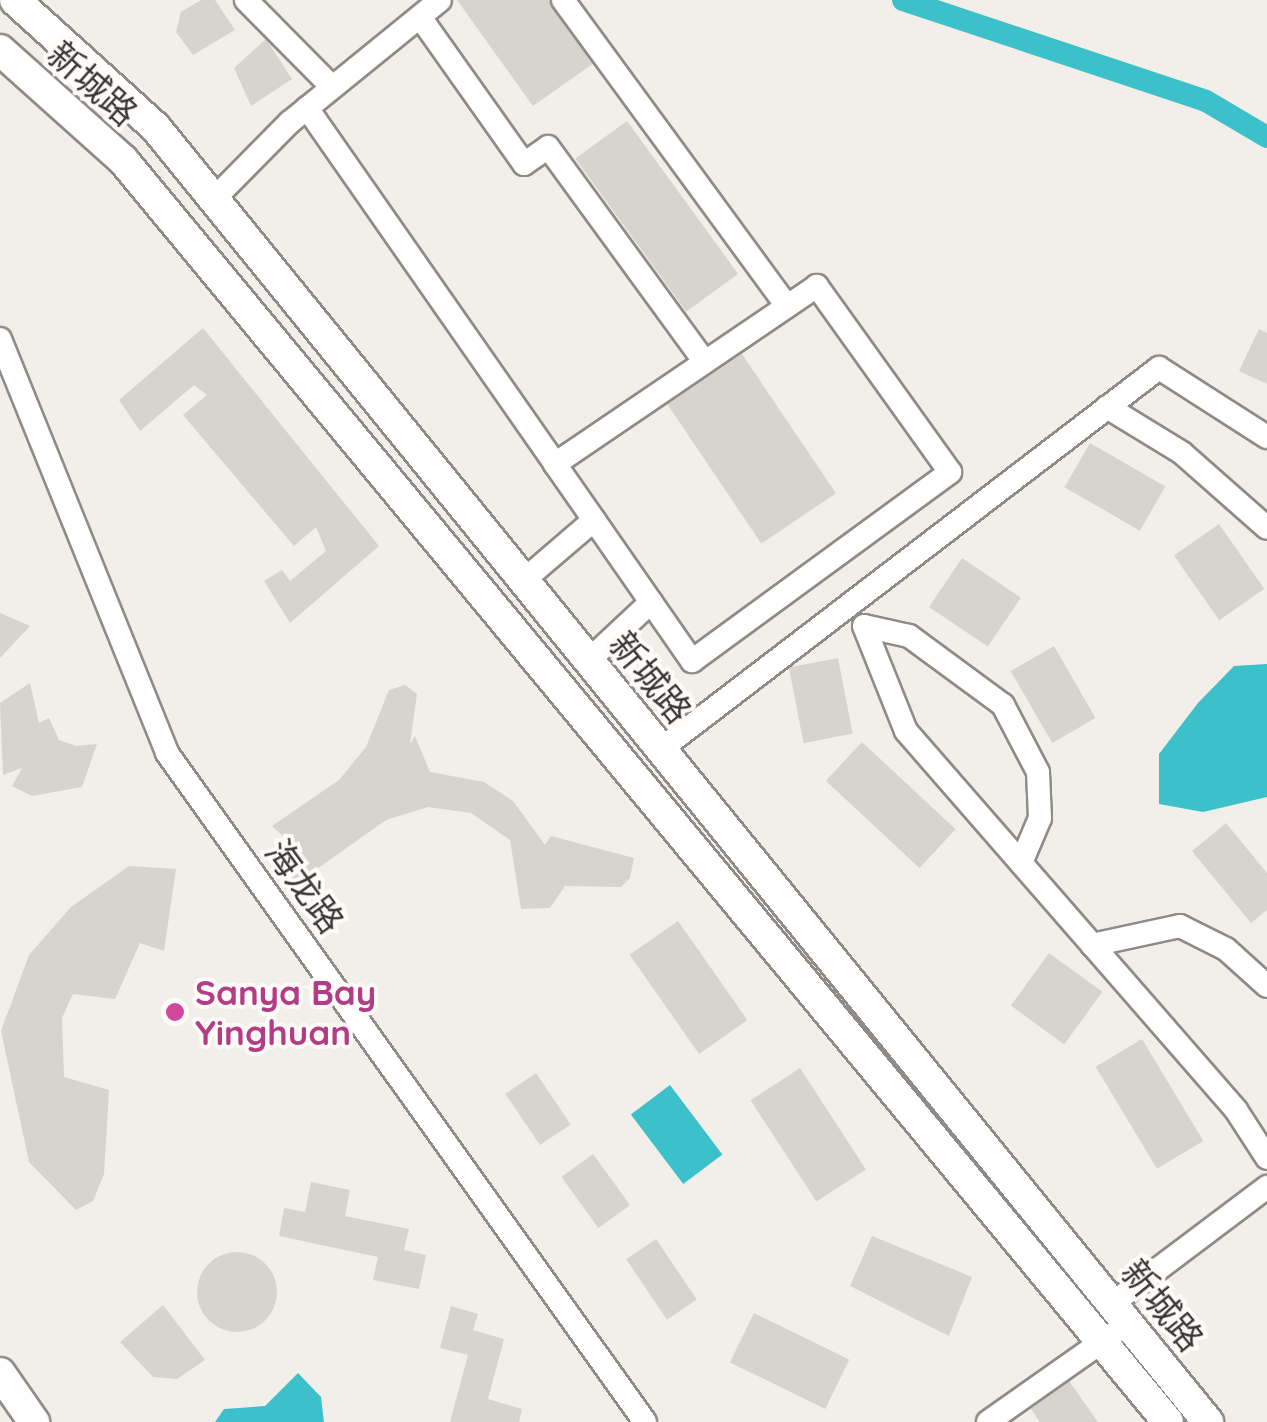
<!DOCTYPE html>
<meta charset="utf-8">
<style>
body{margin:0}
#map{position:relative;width:1267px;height:1422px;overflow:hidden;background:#f2eeea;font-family:Quicksand,"Noto Sans SC",sans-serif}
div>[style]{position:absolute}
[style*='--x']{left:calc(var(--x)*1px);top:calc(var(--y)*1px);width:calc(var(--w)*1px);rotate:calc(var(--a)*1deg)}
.water>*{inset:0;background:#3cc0ca;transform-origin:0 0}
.canal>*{height:22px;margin:-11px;padding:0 11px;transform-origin:11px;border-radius:11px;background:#3cc0ca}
.building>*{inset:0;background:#d7d4d0;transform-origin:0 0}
.round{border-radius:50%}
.roads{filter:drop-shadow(2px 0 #8e8b88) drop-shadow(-2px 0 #8e8b88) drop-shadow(0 2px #8e8b88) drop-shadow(0 -2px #8e8b88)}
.minor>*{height:22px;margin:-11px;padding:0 11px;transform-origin:11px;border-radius:11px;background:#fff}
.major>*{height:30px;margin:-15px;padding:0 15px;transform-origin:15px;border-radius:15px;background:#fff}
.dots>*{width:28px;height:28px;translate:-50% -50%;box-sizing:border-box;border:5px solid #fffbf8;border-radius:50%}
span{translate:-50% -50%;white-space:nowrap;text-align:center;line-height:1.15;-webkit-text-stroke:8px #fffbf8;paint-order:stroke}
.street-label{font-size:35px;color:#393836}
.hotel-label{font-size:35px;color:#b23c85;font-weight:700}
.left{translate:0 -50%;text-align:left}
</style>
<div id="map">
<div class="water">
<i style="clip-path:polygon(1267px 664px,1267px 797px,1203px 812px,1159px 804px,1159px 754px,1198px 703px,1234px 666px)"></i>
<i style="left:670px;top:1085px;width:87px;height:49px;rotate:53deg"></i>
<i style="clip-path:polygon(298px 1373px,321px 1397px,324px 1422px,215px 1422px,224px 1409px,265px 1406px)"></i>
</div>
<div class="canal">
<i style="--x:903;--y:0;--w:319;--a:18.4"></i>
<i style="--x:1206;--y:101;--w:71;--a:30.5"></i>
</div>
<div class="building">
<i style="clip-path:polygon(201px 0,215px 0,235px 30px,193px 55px,176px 32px,181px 12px)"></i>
<i style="clip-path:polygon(457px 0,549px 0,594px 63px,533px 106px)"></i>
<i style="clip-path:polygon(266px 39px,292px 79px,251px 106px,234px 68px)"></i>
<i style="left:627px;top:121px;width:189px;height:64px;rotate:54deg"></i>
<i style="clip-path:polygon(203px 328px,379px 546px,290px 623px,264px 581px,282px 570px,290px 581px,326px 551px,316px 527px,294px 546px,183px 415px,207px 395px,194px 385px,140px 431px,119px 400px)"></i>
<i style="clip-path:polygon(1259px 329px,1267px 333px,1267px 384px,1239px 371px)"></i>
<i style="left:742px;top:354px;width:168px;height:90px;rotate:56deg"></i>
<i style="left:1090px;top:443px;width:87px;height:51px;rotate:30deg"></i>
<i style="left:1219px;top:524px;width:79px;height:55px;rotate:55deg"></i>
<i style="left:962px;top:558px;width:71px;height:59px;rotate:34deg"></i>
<i style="clip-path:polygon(0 613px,30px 626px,0 658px)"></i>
<i style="left:1054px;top:646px;width:83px;height:50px;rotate:60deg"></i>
<i style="left:838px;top:658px;width:77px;height:50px;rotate:79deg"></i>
<i style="clip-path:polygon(30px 683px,39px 723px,49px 718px,59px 740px,76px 746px,97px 744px,82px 787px,32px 796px,12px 786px,22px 768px,3px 775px,0 703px)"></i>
<i style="clip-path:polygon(405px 685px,417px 694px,410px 744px,415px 736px,430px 772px,484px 782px,513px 801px,545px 845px,551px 836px,634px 858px,630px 878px,621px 887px,565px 886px,550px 908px,521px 909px,510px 840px,471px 813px,428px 807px,386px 820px,293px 886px,282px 867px,299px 851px,272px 826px,339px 780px,366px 747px,389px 690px)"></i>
<i style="left:862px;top:742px;width:128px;height:53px;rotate:43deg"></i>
<i style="clip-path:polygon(1226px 823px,1267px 873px,1267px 910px,1251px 923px,1192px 851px)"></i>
<i style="clip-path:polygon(129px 866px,176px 869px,164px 951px,140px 943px,115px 999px,73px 994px,62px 1018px,64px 1077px,109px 1090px,104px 1174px,93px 1201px,76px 1210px,29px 1162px,1px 1031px,29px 955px,71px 907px)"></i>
<i style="left:678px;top:921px;width:121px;height:59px;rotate:55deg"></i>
<i style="left:1049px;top:953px;width:66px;height:65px;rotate:36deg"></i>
<i style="left:1142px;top:1039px;width:119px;height:54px;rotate:59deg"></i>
<i style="left:800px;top:1068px;width:121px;height:59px;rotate:57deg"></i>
<i style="left:536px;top:1073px;width:62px;height:37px;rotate:56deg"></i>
<i style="left:593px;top:1154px;width:63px;height:39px;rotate:54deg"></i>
<i style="clip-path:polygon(311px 1182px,350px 1190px,345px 1216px,409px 1229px,404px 1250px,426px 1255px,419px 1289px,373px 1280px,378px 1257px,279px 1236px,284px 1208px,305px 1212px)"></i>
<i style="clip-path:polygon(872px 1236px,972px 1277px,949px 1336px,850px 1286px)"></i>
<i style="left:656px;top:1239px;width:73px;height:36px;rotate:56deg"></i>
<i class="round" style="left:197px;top:1252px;width:80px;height:80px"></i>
<i style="clip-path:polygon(163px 1305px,205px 1360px,177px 1379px,153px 1377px,120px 1342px)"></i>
<i style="clip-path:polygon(451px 1306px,478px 1314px,473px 1330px,504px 1339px,488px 1399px,522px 1409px,519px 1422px,450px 1422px,468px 1355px,440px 1348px)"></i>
<i style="left:754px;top:1313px;width:106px;height:55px;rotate:26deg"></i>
<i style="clip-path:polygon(1069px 1381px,1098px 1422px,1040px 1422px,1031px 1409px)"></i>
</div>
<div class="roads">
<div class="minor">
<i style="--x:246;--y:0;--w:122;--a:45.3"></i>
<i style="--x:563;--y:0;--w:379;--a:53.8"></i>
<i style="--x:420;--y:17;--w:180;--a:54.7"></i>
<i style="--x:524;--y:164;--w:29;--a:-35"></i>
<i style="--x:548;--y:147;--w:266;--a:53.9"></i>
<i style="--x:307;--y:108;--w:434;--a:55.1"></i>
<i style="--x:555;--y:464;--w:68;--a:55.1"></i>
<i style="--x:594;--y:520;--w:172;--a:55.2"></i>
<i style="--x:692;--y:661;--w:320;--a:-36.2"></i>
<i style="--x:950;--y:472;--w:229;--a:-125.6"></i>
<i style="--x:817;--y:286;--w:317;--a:145.8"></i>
<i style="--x:214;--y:199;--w:108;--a:-45.4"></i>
<i style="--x:290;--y:122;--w:193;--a:-39.1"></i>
<i style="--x:0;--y:339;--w:446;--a:68"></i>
<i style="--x:167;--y:753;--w:822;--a:54.45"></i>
<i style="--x:1107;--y:407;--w:88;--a:31.5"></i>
<i style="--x:1182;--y:453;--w:113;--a:41.4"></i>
<i style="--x:524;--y:580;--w:92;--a:-40.6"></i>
<i style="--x:589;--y:660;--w:85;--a:-43.1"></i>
<i style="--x:661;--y:749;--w:627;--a:-37.42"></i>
<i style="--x:1159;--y:368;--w:128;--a:32.6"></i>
<i style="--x:1021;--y:863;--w:49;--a:-67.1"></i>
<i style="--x:1040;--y:818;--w:46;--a:-92.5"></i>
<i style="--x:1038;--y:772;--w:76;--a:-117.6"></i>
<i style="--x:1003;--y:705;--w:117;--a:-143.7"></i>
<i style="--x:909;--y:636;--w:46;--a:-167.5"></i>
<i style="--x:864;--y:626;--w:113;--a:68.2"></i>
<i style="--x:906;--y:731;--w:503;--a:48.95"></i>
<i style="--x:1236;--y:1110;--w:57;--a:57.1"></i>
<i style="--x:1092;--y:945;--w:90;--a:-12.2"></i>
<i style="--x:1180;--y:926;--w:51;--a:26.6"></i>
<i style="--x:1226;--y:949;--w:55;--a:42.1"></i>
<i style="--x:1113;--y:1303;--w:193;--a:-37"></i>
<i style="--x:988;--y:1422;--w:154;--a:-35.2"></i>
</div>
<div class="major">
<i style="--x:15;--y:0;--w:190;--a:42.2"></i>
<i style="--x:156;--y:128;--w:1668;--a:50.89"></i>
<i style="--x:0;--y:50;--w:165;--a:41.8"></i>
<i style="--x:123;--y:160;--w:1638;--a:50.37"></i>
<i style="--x:0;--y:1373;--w:60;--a:55.2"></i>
</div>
</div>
<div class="dots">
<i style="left:175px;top:1012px;background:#d1479c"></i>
</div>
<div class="street-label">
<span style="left:93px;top:83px;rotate:42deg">新城路</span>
<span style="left:651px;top:677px;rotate:51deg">新城路</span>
<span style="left:305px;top:886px;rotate:54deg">海龙路</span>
<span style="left:1163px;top:1305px;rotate:51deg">新城路</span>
</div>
<div class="hotel-label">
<span class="left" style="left:195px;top:1012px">Sanya Bay<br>Yinghuan</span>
</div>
</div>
